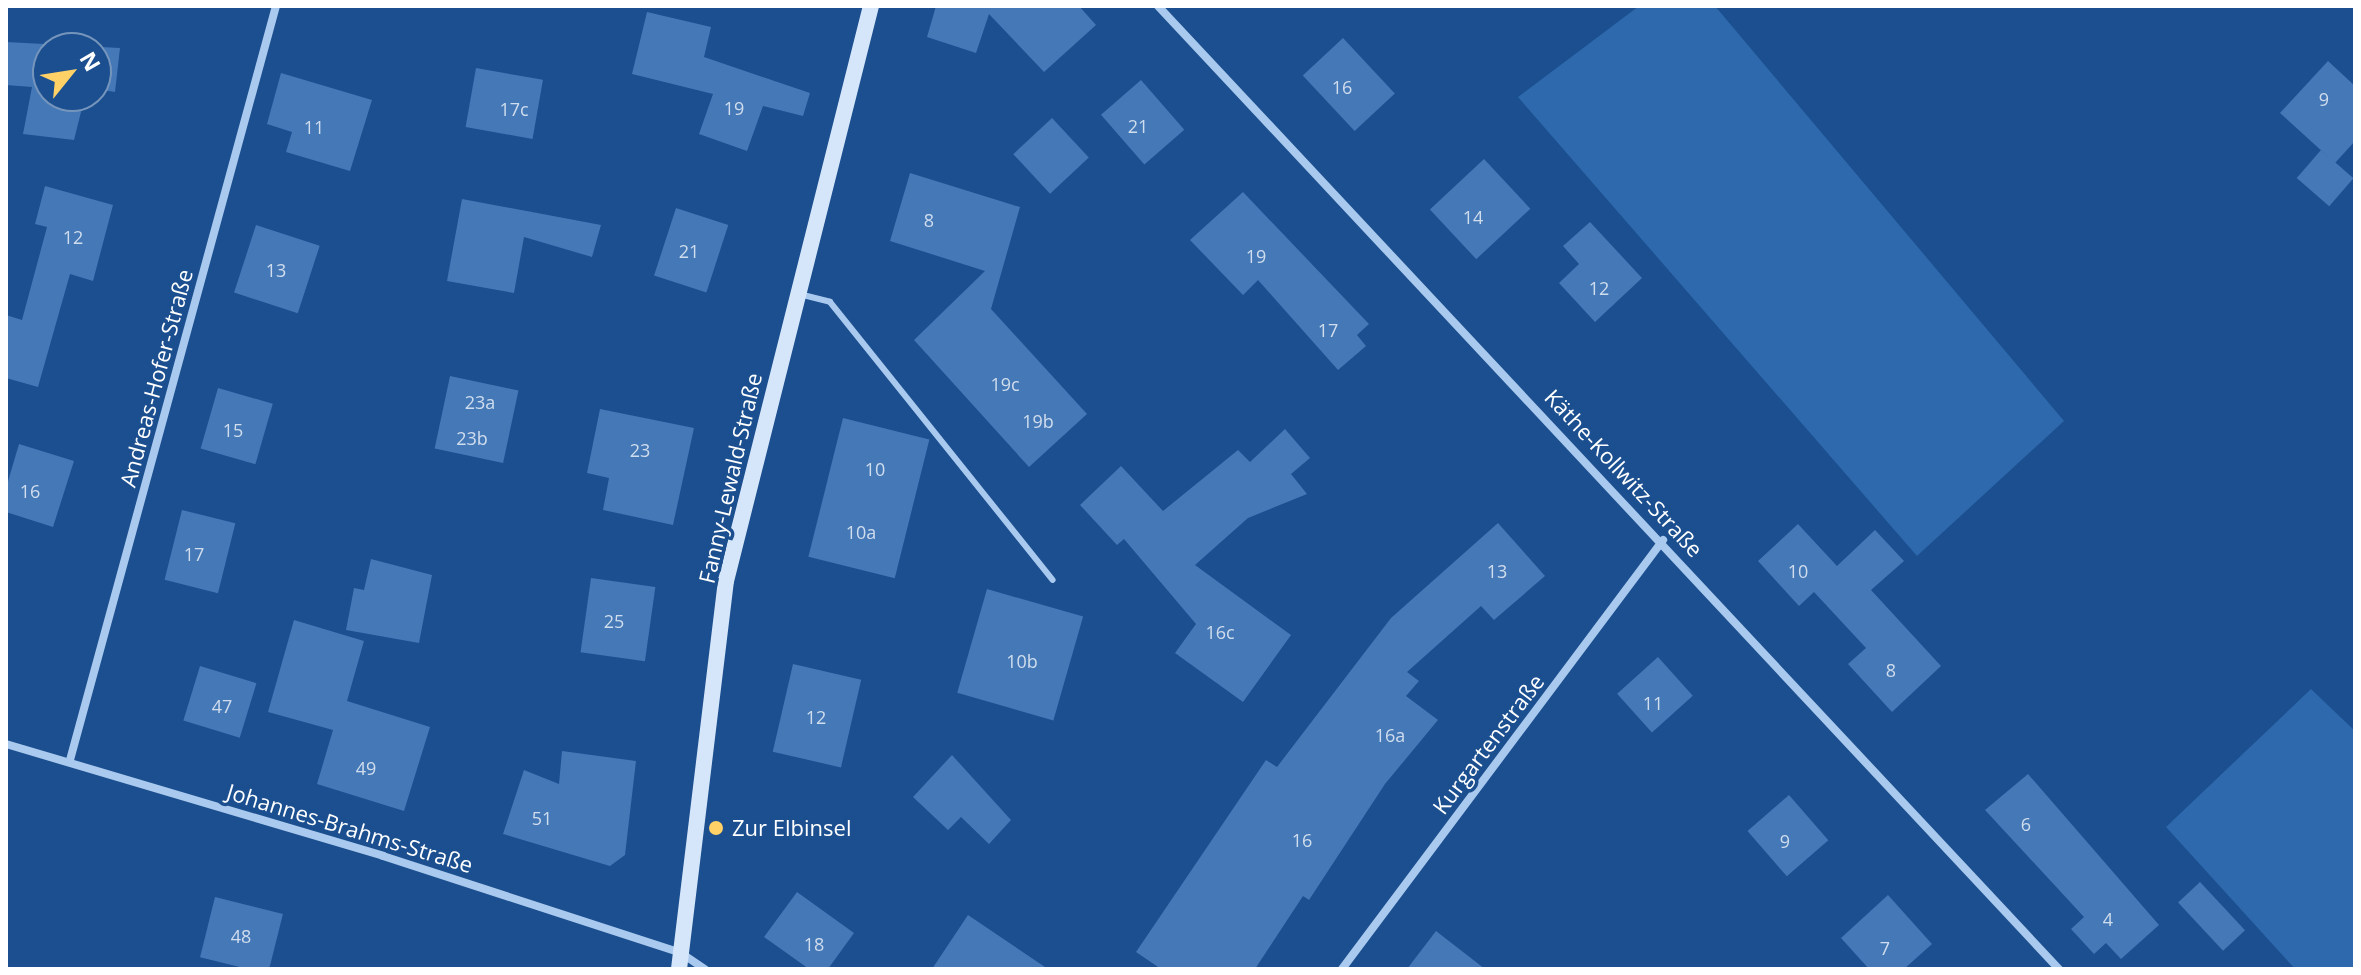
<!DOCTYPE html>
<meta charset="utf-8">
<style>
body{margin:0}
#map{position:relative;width:2361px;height:975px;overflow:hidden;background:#1b4f8f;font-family:"Open Sans",sans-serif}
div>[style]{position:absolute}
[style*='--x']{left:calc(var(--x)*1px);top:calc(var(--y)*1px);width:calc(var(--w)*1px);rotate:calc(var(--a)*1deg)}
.green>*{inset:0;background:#2e69ad}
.building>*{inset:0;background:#4478b7;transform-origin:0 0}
.lane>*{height:6px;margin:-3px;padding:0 3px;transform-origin:3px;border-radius:3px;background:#a9c9ee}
.street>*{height:8px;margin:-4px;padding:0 4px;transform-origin:4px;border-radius:4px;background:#a9c9ee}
.secondary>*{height:16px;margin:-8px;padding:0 8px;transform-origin:8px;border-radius:8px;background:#d6e6fa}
.dots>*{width:22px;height:22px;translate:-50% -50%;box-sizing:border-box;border:4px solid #1b4f8f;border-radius:50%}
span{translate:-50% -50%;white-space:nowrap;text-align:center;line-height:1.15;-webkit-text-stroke:7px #1b4f8f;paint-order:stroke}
.number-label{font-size:18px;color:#d0dded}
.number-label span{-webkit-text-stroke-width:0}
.street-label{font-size:22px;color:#fff}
.poi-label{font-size:22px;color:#fff}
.left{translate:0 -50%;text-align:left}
.frame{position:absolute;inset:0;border:8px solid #fff;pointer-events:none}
.north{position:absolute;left:32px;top:32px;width:80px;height:80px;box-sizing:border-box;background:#1b4f8f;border:2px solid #7695bc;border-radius:50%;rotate:60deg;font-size:22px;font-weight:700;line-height:32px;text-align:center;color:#fff}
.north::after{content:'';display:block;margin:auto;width:28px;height:36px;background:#ffd166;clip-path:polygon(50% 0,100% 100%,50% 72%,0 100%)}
</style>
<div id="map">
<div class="green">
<i style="clip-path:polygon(1639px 6px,1715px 6px,2064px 421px,1917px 556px,1518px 97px)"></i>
<i style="clip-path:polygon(2311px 689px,2355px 731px,2355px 969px,2295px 969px,2166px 827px)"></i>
</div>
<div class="building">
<i style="clip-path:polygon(936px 6px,1079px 6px,1096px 25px,1044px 72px,989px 14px,976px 53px,927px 37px)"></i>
<i style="clip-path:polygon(647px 12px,711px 27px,704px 57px,810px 93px,803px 116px,763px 106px,747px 151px,699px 134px,713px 94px,632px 74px)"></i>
<i style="left:1343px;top:38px;width:76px;height:55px;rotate:47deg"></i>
<i style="clip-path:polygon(6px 42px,120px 48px,115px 92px,96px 89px,96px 48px,48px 48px,48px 96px,85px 96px,74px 140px,23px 134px,32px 87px,6px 85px)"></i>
<i style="clip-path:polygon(2328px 61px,2355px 86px,2355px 141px,2335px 163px,2280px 113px)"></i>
<i style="left:476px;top:68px;width:68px;height:60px;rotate:10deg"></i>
<i style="clip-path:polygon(281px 73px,372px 100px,350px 171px,286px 152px,292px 132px,267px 124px)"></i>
<i style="left:1141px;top:80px;width:66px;height:53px;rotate:49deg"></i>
<i style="left:1052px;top:118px;width:54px;height:53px;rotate:47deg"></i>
<i style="left:2321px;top:150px;width:43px;height:37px;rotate:41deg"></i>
<i style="left:1484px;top:159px;width:68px;height:74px;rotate:47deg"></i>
<i style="clip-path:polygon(910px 173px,1020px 207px,991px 309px,1087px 414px,1029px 467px,914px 340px,985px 271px,890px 241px)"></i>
<i style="clip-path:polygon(45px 186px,113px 205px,93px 281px,70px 274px,38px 387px,6px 378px,6px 315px,22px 320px,47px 227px,35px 224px)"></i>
<i style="clip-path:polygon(1243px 192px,1369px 324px,1357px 335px,1366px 346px,1338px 370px,1258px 280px,1243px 295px,1190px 240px)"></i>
<i style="clip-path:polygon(462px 199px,601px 225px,592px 257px,524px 237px,514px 293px,447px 281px)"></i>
<i style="left:676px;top:208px;width:55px;height:71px;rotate:18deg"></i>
<i style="clip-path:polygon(1590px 222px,1642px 278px,1595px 322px,1559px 283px,1579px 264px,1563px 246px)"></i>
<i style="left:256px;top:225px;width:67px;height:71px;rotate:18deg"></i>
<i style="left:450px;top:376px;width:70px;height:74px;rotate:12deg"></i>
<i style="left:218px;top:388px;width:57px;height:63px;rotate:16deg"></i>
<i style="clip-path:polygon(600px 409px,694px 428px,673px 525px,603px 510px,609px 478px,587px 473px)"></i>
<i style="left:843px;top:418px;width:89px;height:143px;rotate:14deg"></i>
<i style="clip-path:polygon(1285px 429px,1310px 458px,1291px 474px,1307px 494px,1248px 518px,1195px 565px,1291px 635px,1243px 702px,1175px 653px,1196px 624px,1124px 539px,1117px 545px,1080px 505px,1121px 466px,1163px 511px,1238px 450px,1250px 462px)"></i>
<i style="clip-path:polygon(19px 444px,74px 461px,53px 527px,6px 512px,6px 488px)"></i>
<i style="left:182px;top:510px;width:55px;height:72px;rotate:14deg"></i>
<i style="clip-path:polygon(1498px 523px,1545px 576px,1494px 620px,1481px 606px,1407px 672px,1419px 681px,1406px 696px,1438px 720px,1385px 784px,1309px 900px,1303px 896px,1255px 969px,1161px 969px,1136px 952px,1266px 760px,1277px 767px,1391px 618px)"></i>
<i style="clip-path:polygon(1798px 524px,1837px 566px,1875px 530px,1904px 561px,1871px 590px,1941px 666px,1892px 712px,1848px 664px,1866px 648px,1814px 592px,1799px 606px,1758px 561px)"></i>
<i style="clip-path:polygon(371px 559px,432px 575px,419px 643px,346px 630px,354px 588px,364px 590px)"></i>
<i style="left:591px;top:578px;width:65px;height:75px;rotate:8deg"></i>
<i style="left:987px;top:589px;width:100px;height:108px;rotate:16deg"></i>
<i style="clip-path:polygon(294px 620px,364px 641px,347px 701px,430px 727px,404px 811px,317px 784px,333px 730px,268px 712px)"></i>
<i style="left:1658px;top:657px;width:52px;height:55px;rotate:48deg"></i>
<i style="left:793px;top:664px;width:70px;height:90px;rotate:13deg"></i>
<i style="left:200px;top:666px;width:59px;height:57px;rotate:17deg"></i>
<i style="clip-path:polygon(562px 751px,636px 761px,625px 855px,610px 866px,503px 834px,524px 770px,559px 784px)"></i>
<i style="clip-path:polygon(952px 755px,1011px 820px,989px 844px,961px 817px,948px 830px,913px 797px)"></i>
<i style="clip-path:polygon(2028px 774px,2159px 925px,2121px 959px,2106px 943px,2094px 954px,2071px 929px,2084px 917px,1985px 810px)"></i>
<i style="left:1789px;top:795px;width:60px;height:55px;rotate:49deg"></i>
<i style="left:2200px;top:882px;width:66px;height:30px;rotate:47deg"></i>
<i style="clip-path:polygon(797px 892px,854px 933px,828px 969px,809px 969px,764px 937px)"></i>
<i style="clip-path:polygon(1888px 895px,1932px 944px,1904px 969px,1869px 969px,1841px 938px)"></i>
<i style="left:215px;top:897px;width:70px;height:62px;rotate:14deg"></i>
<i style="clip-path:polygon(968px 915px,1048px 969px,932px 969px)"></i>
<i style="clip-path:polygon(1436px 931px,1485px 969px,1407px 969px)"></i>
</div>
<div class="lane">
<i style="--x:799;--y:294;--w:32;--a:14"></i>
<i style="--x:830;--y:302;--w:356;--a:51.3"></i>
</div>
<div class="street">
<i style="--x:1158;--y:6;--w:1319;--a:46.91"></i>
<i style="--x:6;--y:744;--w:393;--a:16.5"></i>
<i style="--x:383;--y:856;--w:313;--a:18"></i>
<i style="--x:681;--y:953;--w:29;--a:34"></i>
<i style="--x:70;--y:760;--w:782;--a:-74.72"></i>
<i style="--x:1342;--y:969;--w:536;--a:-53.19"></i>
</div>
<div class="secondary">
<i style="--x:679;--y:969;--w:391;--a:-83.1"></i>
<i style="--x:726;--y:581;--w:593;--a:-75.85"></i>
</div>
<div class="dots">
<i style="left:716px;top:828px;background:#ffd166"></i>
</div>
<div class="number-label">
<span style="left:1342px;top:87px">16</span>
<span style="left:2324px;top:99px">9</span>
<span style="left:734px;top:108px">19</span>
<span style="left:514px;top:109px">17c</span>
<span style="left:1138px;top:126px">21</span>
<span style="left:314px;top:127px">11</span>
<span style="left:1473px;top:217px">14</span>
<span style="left:929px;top:220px">8</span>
<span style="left:73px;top:237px">12</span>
<span style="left:689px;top:251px">21</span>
<span style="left:1256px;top:256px">19</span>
<span style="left:276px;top:270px">13</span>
<span style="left:1599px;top:288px">12</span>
<span style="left:1328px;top:330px">17</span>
<span style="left:1005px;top:384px">19c</span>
<span style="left:480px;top:402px">23a</span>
<span style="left:1038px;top:421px">19b</span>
<span style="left:233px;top:430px">15</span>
<span style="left:472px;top:438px">23b</span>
<span style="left:640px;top:450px">23</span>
<span style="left:875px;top:469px">10</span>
<span style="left:30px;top:491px">16</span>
<span style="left:861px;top:532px">10a</span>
<span style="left:194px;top:554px">17</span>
<span style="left:1497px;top:571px">13</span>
<span style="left:1798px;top:571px">10</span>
<span style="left:614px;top:621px">25</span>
<span style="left:1220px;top:632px">16c</span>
<span style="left:1022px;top:661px">10b</span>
<span style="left:1891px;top:670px">8</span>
<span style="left:1653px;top:703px">11</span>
<span style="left:222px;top:706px">47</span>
<span style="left:816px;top:717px">12</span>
<span style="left:1390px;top:735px">16a</span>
<span style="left:366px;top:768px">49</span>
<span style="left:542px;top:818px">51</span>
<span style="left:2026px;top:824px">6</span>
<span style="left:1302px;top:840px">16</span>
<span style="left:1785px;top:841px">9</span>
<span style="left:2108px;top:919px">4</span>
<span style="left:241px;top:936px">48</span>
<span style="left:814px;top:944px">18</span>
<span style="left:1885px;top:948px">7</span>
</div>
<div class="street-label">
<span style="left:156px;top:378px;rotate:-75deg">Andreas-Hofer-Straße</span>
<span style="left:1624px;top:473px;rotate:47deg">Käthe-Kollwitz-Straße</span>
<span style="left:730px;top:478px;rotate:-77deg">Fanny-Lewald-Straße</span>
<span style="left:1488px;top:744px;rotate:-53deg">Kurgartenstraße</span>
<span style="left:350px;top:828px;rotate:17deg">Johannes-Brahms-Straße</span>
</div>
<div class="poi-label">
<span class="left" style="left:732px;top:828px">Zur Elbinsel</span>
</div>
<div class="frame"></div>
<div class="north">N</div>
</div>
